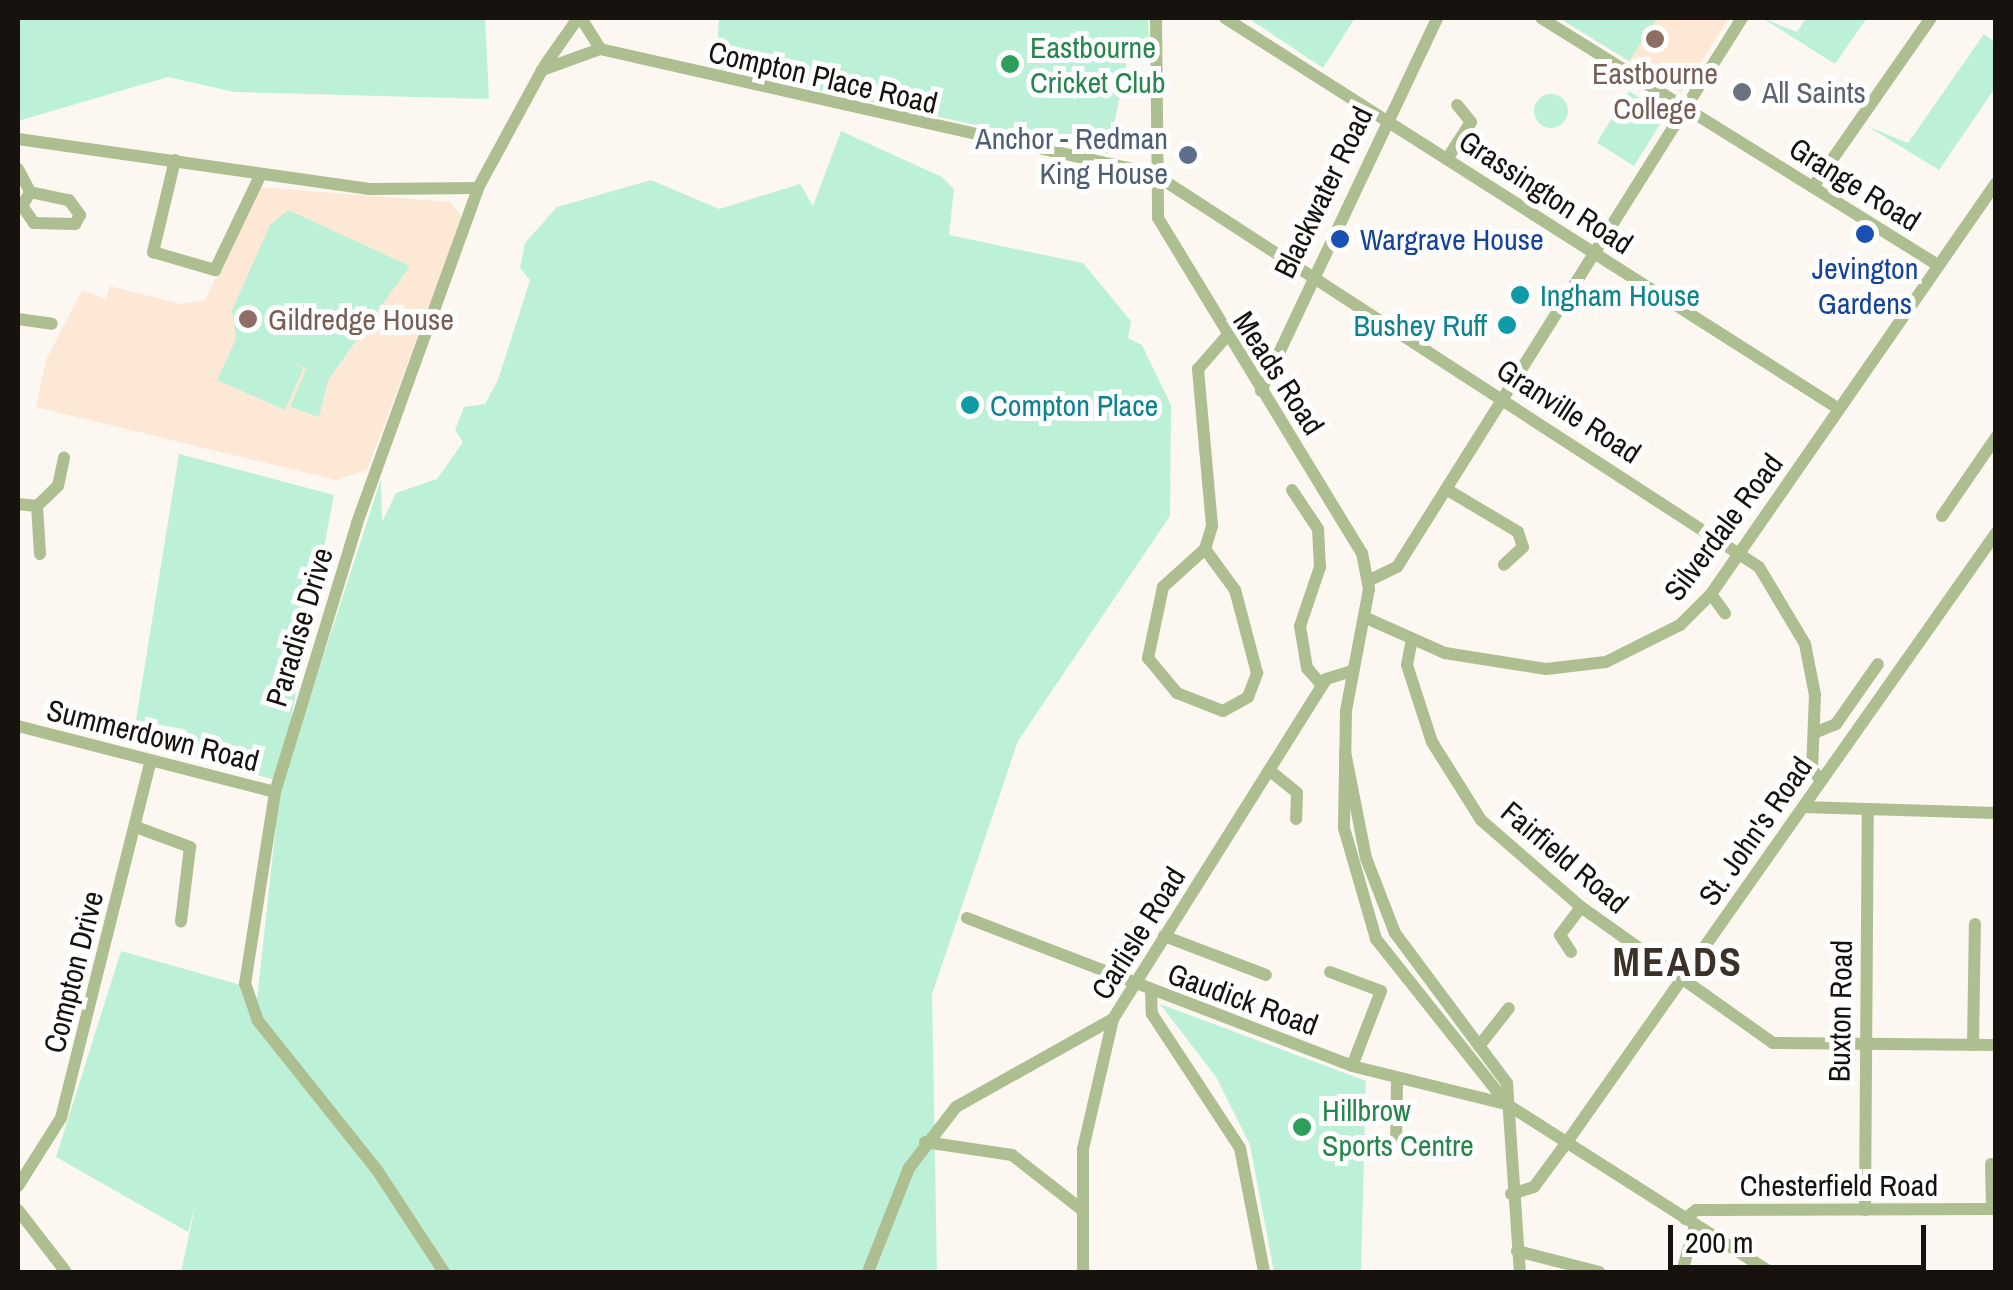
<!DOCTYPE html>
<style>
body{margin:0}
#map{position:relative;width:2013px;height:1290px;overflow:hidden;background:#fdf7f2;font-family:"Archivo Narrow",sans-serif}
div>[style]{position:absolute}
[style*='--x']{left:calc(var(--x)*1px);top:calc(var(--y)*1px);width:calc(var(--w)*1px);rotate:calc(var(--a)*1deg)}
.built>*{inset:0;background:#fde8d5}
.green>*{inset:0;background:#bdf1d7;transform-origin:0 0}
.round{border-radius:50%}
.minor>*{height:12px;margin:-6px;padding:0 6px;transform-origin:6px;border-radius:6px;background:#adbe91}
.dots>*{width:28px;height:28px;translate:-50% -50%;box-sizing:border-box;border:5px solid #fff;border-radius:50%}
span{translate:-50% -50%;white-space:nowrap;text-align:center;line-height:1.15;-webkit-text-stroke:10px #fff;paint-order:stroke}
.leisure-label{font-size:30px;color:#27864d}
.left{translate:0 -50%;text-align:left}
.education-label{font-size:30px;color:#785e54}
.street-label{font-size:30px;color:#17120d}
.worship-label{font-size:30px;color:#5b616d}
.service-label{font-size:30px;color:#4e5e75}
.right{translate:-100% -50%;text-align:right}
.transit-label{font-size:30px;color:#164399}
.culture-label{font-size:30px;color:#0d838f}
.district-label{font-size:40px;color:#3c3127;font-weight:700;letter-spacing:2.5px}
.frame{position:absolute;inset:0;border:20px solid #17120d;pointer-events:none}
.scale{position:absolute;left:1668px;top:1225px;width:258px;height:45px;box-sizing:border-box;border:5px solid #17120d;border-top:0;padding-left:12px;font-size:30px;line-height:35px;white-space:nowrap;color:#17120d;-webkit-text-stroke:8px #fff;paint-order:stroke}
</style>
<div id="map">
<div class="built">
<i style="clip-path:polygon(1559px 18px,1729px 18px,1681px 93px)"></i>
<i style="clip-path:polygon(259px 187px,450px 202px,463px 218px,367px 470px,336px 480px,36px 407px,46px 360px,82px 290px,106px 299px,110px 286px,181px 304px,205px 300px)"></i>
</div>
<div class="green">
<i style="clip-path:polygon(18px 18px,485px 18px,489px 99px,234px 92px,168px 77px,18px 121px)"></i>
<i style="clip-path:polygon(719px 18px,1148px 18px,1150px 59px,1128px 56px,1108px 154px,716px 68px)"></i>
<i style="clip-path:polygon(1248px 18px,1355px 18px,1323px 68px)"></i>
<i style="clip-path:polygon(1559px 18px,1657px 18px,1629px 61px)"></i>
<i style="clip-path:polygon(1762px 18px,1797px 32px,1806px 18px,1867px 18px,1835px 64px)"></i>
<i style="clip-path:polygon(1984px 34px,1995px 42px,1995px 88px,1939px 170px,1867px 126px,1908px 143px)"></i>
<i style="left:1629px;top:91px;width:44px;height:61px;rotate:32deg"></i>
<i class="round" style="left:1534px;top:94px;width:34px;height:34px"></i>
<i style="clip-path:polygon(841px 131px,942px 177px,954px 189px,949px 235px,1083px 263px,1131px 321px,1128px 338px,1142px 345px,1171px 405px,1170px 516px,1018px 741px,932px 994px,937px 1272px,181px 1272px,196px 1202px,188px 1232px,56px 1157px,121px 951px,248px 987px,255px 1017px,280px 789px,381px 479px,382px 522px,396px 493px,437px 479px,463px 442px,455px 430px,464px 407px,485px 404px,498px 380px,530px 280px,520px 268px,525px 243px,557px 207px,651px 180px,719px 209px,800px 184px,813px 206px)"></i>
<i style="clip-path:polygon(288px 210px,410px 266px,328px 380px,319px 417px,290px 407px,306px 369px,289px 361px,303px 369px,285px 410px,217px 380px,236px 339px,232px 310px,270px 225px)"></i>
<i style="clip-path:polygon(179px 454px,334px 495px,279px 781px,184px 755px,187px 730px,136px 720px)"></i>
<i style="clip-path:polygon(1160px 1004px,1366px 1081px,1361px 1272px,1274px 1272px,1250px 1145px,1216px 1077px)"></i>
</div>
<div class="minor">
<i style="--x:581;--y:18;--w:36;--a:58"></i>
<i style="--x:1156;--y:18;--w:200;--a:89.4"></i>
<i style="--x:1158;--y:218;--w:392;--a:58.7"></i>
<i style="--x:1362;--y:553;--w:37;--a:79"></i>
<i style="--x:1369;--y:589;--w:124;--a:100.7"></i>
<i style="--x:1346;--y:711;--w:117;--a:91"></i>
<i style="--x:1344;--y:828;--w:116;--a:73.9"></i>
<i style="--x:1376;--y:939;--w:212;--a:51.5"></i>
<i style="--x:1508;--y:1105;--w:311;--a:32.5"></i>
<i style="--x:1225;--y:18;--w:728;--a:32.49"></i>
<i style="--x:1541;--y:18;--w:468;--a:31.9"></i>
<i style="--x:545;--y:65;--w:57;--a:-54.9"></i>
<i style="--x:18;--y:139;--w:357;--a:8.1"></i>
<i style="--x:371;--y:189;--w:107;--a:-0.5"></i>
<i style="--x:478;--y:188;--w:134;--a:-61.5"></i>
<i style="--x:542;--y:70;--w:62;--a:-19.9"></i>
<i style="--x:600;--y:49;--w:568;--a:12.71"></i>
<i style="--x:1154;--y:174;--w:721;--a:33.01"></i>
<i style="--x:1759;--y:567;--w:90;--a:59.1"></i>
<i style="--x:1805;--y:644;--w:52;--a:78.9"></i>
<i style="--x:1815;--y:695;--w:74;--a:92.3"></i>
<i style="--x:1812;--y:769;--w:15;--a:53"></i>
<i style="--x:1447;--y:159;--w:44;--a:-57"></i>
<i style="--x:1471;--y:122;--w:22;--a:-129"></i>
<i style="--x:175;--y:160;--w:95;--a:103.4"></i>
<i style="--x:153;--y:252;--w:65;--a:16.2"></i>
<i style="--x:215;--y:270;--w:104;--a:-64.4"></i>
<i style="--x:18;--y:169;--w:26;--a:62"></i>
<i style="--x:1813;--y:187;--w:206;--a:-55.1"></i>
<i style="--x:30;--y:192;--w:40;--a:12"></i>
<i style="--x:69;--y:200;--w:19;--a:54"></i>
<i style="--x:80;--y:215;--w:10;--a:119"></i>
<i style="--x:75;--y:224;--w:41;--a:-178.6"></i>
<i style="--x:34;--y:223;--w:21;--a:-125"></i>
<i style="--x:22;--y:206;--w:16;--a:-60"></i>
<i style="--x:18;--y:319;--w:34;--a:8"></i>
<i style="--x:1261;--y:391;--w:412;--a:-64.7"></i>
<i style="--x:1446;--y:489;--w:84;--a:30.8"></i>
<i style="--x:1518;--y:532;--w:16;--a:72"></i>
<i style="--x:1523;--y:547;--w:26;--a:137"></i>
<i style="--x:1292;--y:490;--w:47;--a:56.3"></i>
<i style="--x:1318;--y:529;--w:38;--a:87"></i>
<i style="--x:1320;--y:567;--w:62;--a:108.7"></i>
<i style="--x:1300;--y:626;--w:43;--a:80.5"></i>
<i style="--x:1307;--y:668;--w:23;--a:49"></i>
<i style="--x:18;--y:504;--w:19;--a:6"></i>
<i style="--x:37;--y:506;--w:48;--a:86.4"></i>
<i style="--x:37;--y:506;--w:29;--a:-44"></i>
<i style="--x:58;--y:486;--w:29;--a:-78"></i>
<i style="--x:1942;--y:516;--w:96;--a:-55.6"></i>
<i style="--x:1205;--y:549;--w:57;--a:137.9"></i>
<i style="--x:1163;--y:587;--w:73;--a:101.9"></i>
<i style="--x:1148;--y:658;--w:45;--a:50.4"></i>
<i style="--x:1177;--y:693;--w:49;--a:21.4"></i>
<i style="--x:1223;--y:711;--w:29;--a:-29"></i>
<i style="--x:1248;--y:697;--w:26;--a:-69"></i>
<i style="--x:1257;--y:673;--w:86;--a:-104.8"></i>
<i style="--x:1235;--y:590;--w:51;--a:-126.2"></i>
<i style="--x:1205;--y:549;--w:24;--a:-73"></i>
<i style="--x:1212;--y:526;--w:158;--a:-95.1"></i>
<i style="--x:1198;--y:369;--w:43;--a:-48.8"></i>
<i style="--x:1368;--y:581;--w:32;--a:-26"></i>
<i style="--x:1397;--y:567;--w:648;--a:-57.85"></i>
<i style="--x:1711;--y:594;--w:24;--a:54"></i>
<i style="--x:1364;--y:617;--w:89;--a:24"></i>
<i style="--x:1445;--y:653;--w:102;--a:9"></i>
<i style="--x:1546;--y:669;--w:60;--a:-6.7"></i>
<i style="--x:1606;--y:662;--w:83;--a:-26.6"></i>
<i style="--x:1680;--y:625;--w:44;--a:-45"></i>
<i style="--x:1711;--y:594;--w:500;--a:-55.26"></i>
<i style="--x:1412;--y:639;--w:26;--a:101"></i>
<i style="--x:1407;--y:665;--w:81;--a:72"></i>
<i style="--x:1432;--y:742;--w:92;--a:57.9"></i>
<i style="--x:1481;--y:820;--w:133;--a:41"></i>
<i style="--x:1581;--y:907;--w:235;--a:35.3"></i>
<i style="--x:1773;--y:1043;--w:223;--a:0.5"></i>
<i style="--x:18;--y:726;--w:265;--a:14.4"></i>
<i style="--x:1814;--y:733;--w:24;--a:-22"></i>
<i style="--x:1836;--y:724;--w:73;--a:-55"></i>
<i style="--x:1345;--y:752;--w:108;--a:78.8"></i>
<i style="--x:1366;--y:858;--w:80;--a:68.9"></i>
<i style="--x:1395;--y:933;--w:187;--a:53.3"></i>
<i style="--x:1507;--y:1083;--w:189;--a:86.1"></i>
<i style="--x:1269;--y:770;--w:36;--a:39"></i>
<i style="--x:1297;--y:793;--w:26;--a:92"></i>
<i style="--x:1803;--y:807;--w:193;--a:1.8"></i>
<i style="--x:136;--y:827;--w:58;--a:20.3"></i>
<i style="--x:190;--y:847;--w:75;--a:96.9"></i>
<i style="--x:967;--y:918;--w:412;--a:21"></i>
<i style="--x:1352;--y:1066;--w:159;--a:13.9"></i>
<i style="--x:1164;--y:936;--w:109;--a:20.9"></i>
<i style="--x:1571;--y:952;--w:20;--a:-123"></i>
<i style="--x:1560;--y:935;--w:35;--a:-53"></i>
<i style="--x:1330;--y:972;--w:54;--a:20.4"></i>
<i style="--x:1381;--y:991;--w:80;--a:111.1"></i>
<i style="--x:1151;--y:991;--w:23;--a:88"></i>
<i style="--x:1152;--y:1014;--w:160;--a:56.7"></i>
<i style="--x:1240;--y:1148;--w:126;--a:79"></i>
<i style="--x:1973;--y:1045;--w:121;--a:-89.1"></i>
<i style="--x:1479;--y:1046;--w:48;--a:-51.7"></i>
<i style="--x:925;--y:1142;--w:88;--a:8.5"></i>
<i style="--x:1012;--y:1155;--w:88;--a:38"></i>
<i style="--x:1396;--y:1145;--w:65;--a:-89.1"></i>
<i style="--x:1991;--y:1164;--w:45;--a:88.7"></i>
<i style="--x:18;--y:1186;--w:80;--a:-57.7"></i>
<i style="--x:61;--y:1118;--w:369;--a:-75.9"></i>
<i style="--x:1511;--y:1194;--w:24;--a:-17"></i>
<i style="--x:1534;--y:1187;--w:56;--a:-53.7"></i>
<i style="--x:1567;--y:1142;--w:745;--a:-54.84"></i>
<i style="--x:18;--y:1210;--w:78;--a:52.3"></i>
<i style="--x:1865;--y:1210;--w:398;--a:-89.6"></i>
<i style="--x:1685;--y:1219;--w:14;--a:-39"></i>
<i style="--x:1696;--y:1210;--w:300;--a:-0.2"></i>
<i style="--x:1517;--y:1251;--w:85;--a:14.4"></i>
<i style="--x:444;--y:1272;--w:122;--a:-123.3"></i>
<i style="--x:377;--y:1170;--w:191;--a:-128.6"></i>
<i style="--x:258;--y:1021;--w:39;--a:-109"></i>
<i style="--x:245;--y:984;--w:194;--a:-81.1"></i>
<i style="--x:275;--y:792;--w:281;--a:-73"></i>
<i style="--x:357;--y:523;--w:356;--a:-70.1"></i>
<i style="--x:868;--y:1272;--w:112;--a:-68.5"></i>
<i style="--x:909;--y:1168;--w:77;--a:-52.4"></i>
<i style="--x:956;--y:1107;--w:180;--a:-29.3"></i>
<i style="--x:1083;--y:1272;--w:123;--a:-90"></i>
<i style="--x:1083;--y:1149;--w:133;--a:-77"></i>
<i style="--x:1113;--y:1019;--w:401;--a:-57.9"></i>
<i style="--x:1326;--y:679;--w:28;--a:-17"></i>
<i style="--x:1682;--y:1272;--w:49;--a:-74.5"></i>
</div>
<div class="dots">
<i style="left:1655px;top:39px;background:#8d6e63"></i>
<i style="left:1010px;top:64px;background:#2e9e5b"></i>
<i style="left:1742px;top:92px;background:#6b7280"></i>
<i style="left:1188px;top:155px;background:#5c6f8a"></i>
<i style="left:1865px;top:234px;background:#1a4fb4"></i>
<i style="left:1340px;top:239px;background:#1a4fb4"></i>
<i style="left:1520px;top:295px;background:#0f9aa8"></i>
<i style="left:248px;top:319px;background:#8d6e63"></i>
<i style="left:1507px;top:325px;background:#0f9aa8"></i>
<i style="left:970px;top:405px;background:#0f9aa8"></i>
<i style="left:1302px;top:1127px;background:#2e9e5b"></i>
</div>
<div class="leisure-label">
<span class="left" style="left:1030px;top:64px">Eastbourne<br>Cricket Club</span>
<span class="left" style="left:1322px;top:1127px">Hillbrow<br>Sports Centre</span>
</div>
<div class="education-label">
<span style="left:1655px;top:90px">Eastbourne<br>College</span>
<span class="left" style="left:268px;top:319px">Gildredge House</span>
</div>
<div class="street-label">
<span style="left:823px;top:77px;rotate:13deg">Compton Place Road</span>
<span style="left:1855px;top:184px;rotate:32deg">Grange Road</span>
<span style="left:1323px;top:192px;rotate:-64deg">Blackwater Road</span>
<span style="left:1546px;top:192px;rotate:33deg">Grassington Road</span>
<span style="left:1279px;top:373px;rotate:57deg">Meads Road</span>
<span style="left:1569px;top:411px;rotate:33deg">Granville Road</span>
<span style="left:1723px;top:527px;rotate:-53deg">Silverdale Road</span>
<span style="left:299px;top:627px;rotate:-73deg">Paradise Drive</span>
<span style="left:153px;top:735px;rotate:14deg">Summerdown Road</span>
<span style="left:1755px;top:831px;rotate:-55deg">St. John's Road</span>
<span style="left:1565px;top:857px;rotate:40deg">Fairfield Road</span>
<span style="left:1138px;top:933px;rotate:-58deg">Carlisle Road</span>
<span style="left:73px;top:972px;rotate:-76deg">Compton Drive</span>
<span style="left:1243px;top:999px;rotate:20deg">Gaudick Road</span>
<span style="left:1840px;top:1011px;rotate:-89deg">Buxton Road</span>
<span style="left:1839px;top:1185px">Chesterfield Road</span>
</div>
<div class="worship-label">
<span class="left" style="left:1762px;top:92px">All Saints</span>
</div>
<div class="service-label">
<span class="right" style="left:1168px;top:155px">Anchor - Redman<br>King House</span>
</div>
<div class="transit-label">
<span class="left" style="left:1360px;top:239px">Wargrave House</span>
<span style="left:1865px;top:285px">Jevington<br>Gardens</span>
</div>
<div class="culture-label">
<span class="left" style="left:1540px;top:295px">Ingham House</span>
<span class="right" style="left:1487px;top:325px">Bushey Ruff</span>
<span class="left" style="left:990px;top:405px">Compton Place</span>
</div>
<div class="district-label">
<span style="left:1678px;top:962px">MEADS</span>
</div>
<div class="frame"></div>
<div class="scale">200 m</div>
</div>
